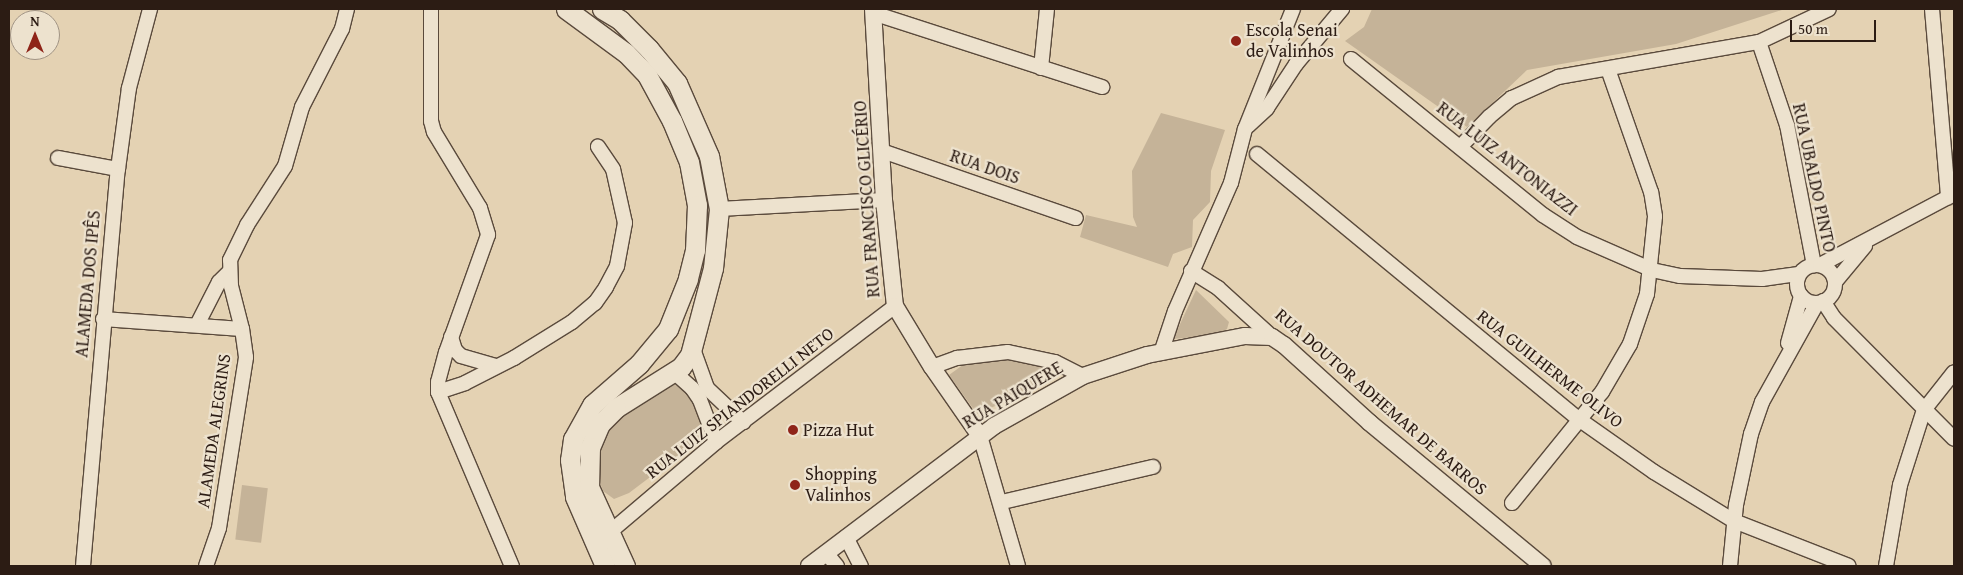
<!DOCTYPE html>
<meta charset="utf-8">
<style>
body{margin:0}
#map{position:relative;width:1963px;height:575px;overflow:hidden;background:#e4d2b3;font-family:"Gentium Book Plus",serif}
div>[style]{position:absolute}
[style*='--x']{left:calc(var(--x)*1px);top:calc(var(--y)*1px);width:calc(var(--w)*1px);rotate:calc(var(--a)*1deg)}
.green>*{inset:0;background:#c5b398;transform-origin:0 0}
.roads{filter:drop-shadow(1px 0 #5a4a3c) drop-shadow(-1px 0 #5a4a3c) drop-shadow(0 1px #5a4a3c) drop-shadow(0 -1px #5a4a3c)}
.minor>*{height:14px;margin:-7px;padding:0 7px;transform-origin:7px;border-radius:7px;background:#ede2ce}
.minor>.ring{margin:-7px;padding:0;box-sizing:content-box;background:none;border:14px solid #ede2ce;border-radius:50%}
.tertiary>*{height:16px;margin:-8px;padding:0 8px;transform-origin:8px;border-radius:8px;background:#ede2ce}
.secondary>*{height:19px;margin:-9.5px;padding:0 9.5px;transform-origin:9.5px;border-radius:9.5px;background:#ede2ce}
.dots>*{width:14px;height:14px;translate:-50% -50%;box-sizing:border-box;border:2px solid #ede2ce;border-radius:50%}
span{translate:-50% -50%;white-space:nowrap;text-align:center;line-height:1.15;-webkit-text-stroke:4.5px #ede2ce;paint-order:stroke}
.poi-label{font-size:18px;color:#2c1c14}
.left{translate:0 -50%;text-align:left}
.street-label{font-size:18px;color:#2c1c14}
.frame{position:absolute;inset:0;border:10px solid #2c1c14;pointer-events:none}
.north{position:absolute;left:10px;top:10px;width:50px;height:50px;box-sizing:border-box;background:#ede2ce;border:1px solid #a09384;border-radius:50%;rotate:0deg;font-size:14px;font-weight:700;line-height:20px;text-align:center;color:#2c1c14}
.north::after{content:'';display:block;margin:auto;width:18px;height:22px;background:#8f2418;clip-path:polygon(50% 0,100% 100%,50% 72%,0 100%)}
.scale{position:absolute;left:1790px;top:20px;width:86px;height:22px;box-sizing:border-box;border:2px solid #2c1c14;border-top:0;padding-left:6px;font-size:15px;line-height:18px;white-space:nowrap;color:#2c1c14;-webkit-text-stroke:4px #ede2ce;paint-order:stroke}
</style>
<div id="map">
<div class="green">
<i style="clip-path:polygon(1372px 9px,1785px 9px,1676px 44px,1527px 70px,1467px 127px,1345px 41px,1364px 27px)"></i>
<i style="clip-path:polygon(1161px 113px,1225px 130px,1211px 171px,1210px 202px,1193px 220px,1192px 247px,1173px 254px,1168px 267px,1080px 237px,1086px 215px,1137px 227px,1133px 217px,1132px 171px)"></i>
<i style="clip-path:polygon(1196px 290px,1229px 322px,1227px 329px,1217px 335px,1173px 339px)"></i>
<i style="clip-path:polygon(1006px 358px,1043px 367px,1044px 384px,977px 414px,949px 375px,967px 362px)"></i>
<i style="clip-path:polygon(668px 383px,682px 387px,707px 422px,703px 437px,629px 493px,614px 499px,603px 491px,597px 474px,597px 453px,604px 435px,613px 418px)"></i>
<i style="left:242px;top:485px;width:26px;height:55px;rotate:7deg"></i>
</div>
<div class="roads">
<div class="minor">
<i style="--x:431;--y:9;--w:112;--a:90"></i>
<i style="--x:431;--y:121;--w:11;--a:75"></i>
<i style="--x:434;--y:132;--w:89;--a:58.8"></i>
<i style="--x:480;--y:208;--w:28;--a:73"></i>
<i style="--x:488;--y:235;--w:124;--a:109.7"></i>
<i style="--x:446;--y:352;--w:31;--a:105"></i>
<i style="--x:438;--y:382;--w:10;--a:90"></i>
<i style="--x:438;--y:392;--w:189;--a:67"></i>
<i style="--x:1932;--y:9;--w:189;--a:85.1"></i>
<i style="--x:873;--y:13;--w:241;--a:17.9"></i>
<i style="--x:1759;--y:42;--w:88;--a:71.4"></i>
<i style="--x:1787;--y:125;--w:143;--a:79.1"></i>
<i style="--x:1351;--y:59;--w:247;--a:39.1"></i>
<i style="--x:1543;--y:215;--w:40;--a:32.9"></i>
<i style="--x:1577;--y:237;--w:82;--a:23.7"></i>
<i style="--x:1652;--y:270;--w:29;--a:12"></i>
<i style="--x:1680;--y:276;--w:82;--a:2.1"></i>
<i style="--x:1762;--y:279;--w:37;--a:-8"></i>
<i style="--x:1041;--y:68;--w:59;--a:-84.2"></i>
<i style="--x:1248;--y:126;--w:26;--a:-43"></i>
<i style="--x:1267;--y:108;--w:53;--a:-56.6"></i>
<i style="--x:1296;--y:64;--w:72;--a:-50.1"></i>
<i style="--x:1460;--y:147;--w:42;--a:-46"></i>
<i style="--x:1489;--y:117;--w:30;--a:-40"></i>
<i style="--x:1512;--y:98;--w:51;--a:-24.5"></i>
<i style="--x:1558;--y:77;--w:204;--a:-9.9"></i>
<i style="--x:1759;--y:42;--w:77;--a:-25.2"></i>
<i style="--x:882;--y:151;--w:205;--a:19.1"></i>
<i style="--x:1257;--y:154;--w:418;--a:39.5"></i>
<i style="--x:1580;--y:420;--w:90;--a:35.1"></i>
<i style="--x:1654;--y:472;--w:94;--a:31.5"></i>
<i style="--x:1734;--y:521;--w:123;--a:21.4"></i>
<i style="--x:58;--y:158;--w:61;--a:10.4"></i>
<i style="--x:719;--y:209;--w:165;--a:-3.1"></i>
<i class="ring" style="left:1797px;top:265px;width:24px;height:24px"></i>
<i style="--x:1820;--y:265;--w:152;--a:-27.9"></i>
<i style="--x:1191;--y:271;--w:32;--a:32"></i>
<i style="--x:1218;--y:288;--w:73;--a:42.2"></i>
<i style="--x:1835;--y:282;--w:47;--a:-50.2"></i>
<i style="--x:1823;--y:301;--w:20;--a:57"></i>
<i style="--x:1834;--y:318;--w:170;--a:45.2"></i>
<i style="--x:103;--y:319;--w:139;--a:4.1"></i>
<i style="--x:197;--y:325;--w:48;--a:-62.9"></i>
<i style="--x:219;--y:282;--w:14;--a:-45"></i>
<i style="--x:451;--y:337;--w:14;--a:73"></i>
<i style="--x:455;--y:350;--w:8;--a:45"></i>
<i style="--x:461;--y:356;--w:37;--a:16"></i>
<i style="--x:1788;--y:343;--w:49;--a:-74.5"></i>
<i style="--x:692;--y:346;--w:45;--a:70.3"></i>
<i style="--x:707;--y:388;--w:50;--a:43.4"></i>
<i style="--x:1161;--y:353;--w:44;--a:-71.6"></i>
<i style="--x:1175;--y:311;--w:140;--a:-66.4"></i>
<i style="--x:1231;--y:183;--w:56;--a:-75.5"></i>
<i style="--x:1245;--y:129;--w:129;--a:-68.2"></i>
<i style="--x:932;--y:367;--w:27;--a:-20"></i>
<i style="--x:957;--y:358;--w:51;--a:-6.7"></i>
<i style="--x:1008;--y:352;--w:48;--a:12"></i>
<i style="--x:1055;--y:362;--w:31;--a:27"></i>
<i style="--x:674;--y:372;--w:24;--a:42"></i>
<i style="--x:692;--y:388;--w:14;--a:56"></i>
<i style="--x:700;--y:400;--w:45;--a:69.1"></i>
<i style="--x:438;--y:392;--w:28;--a:-18"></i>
<i style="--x:465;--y:383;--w:55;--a:-27"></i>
<i style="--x:514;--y:358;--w:68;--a:-31.8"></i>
<i style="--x:572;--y:322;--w:30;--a:-40"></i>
<i style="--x:595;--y:303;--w:19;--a:-55"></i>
<i style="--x:606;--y:287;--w:24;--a:-62"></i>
<i style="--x:617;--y:266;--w:44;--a:-79.5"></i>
<i style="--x:625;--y:223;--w:55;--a:-102.5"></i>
<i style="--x:613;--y:169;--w:27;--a:-124"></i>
<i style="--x:980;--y:436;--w:135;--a:73.7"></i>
<i style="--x:1002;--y:502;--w:155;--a:-13.1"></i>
<i style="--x:1512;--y:503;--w:143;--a:-51"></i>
<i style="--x:1602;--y:392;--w:56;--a:-59.7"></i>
<i style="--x:1630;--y:344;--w:53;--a:-71.2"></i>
<i style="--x:1647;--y:294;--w:78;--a:-84.1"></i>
<i style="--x:1655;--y:216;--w:24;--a:-99"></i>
<i style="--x:1651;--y:192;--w:130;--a:-109.3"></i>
<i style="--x:610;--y:532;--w:139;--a:-40.3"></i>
<i style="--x:716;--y:442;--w:225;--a:-37.2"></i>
<i style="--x:846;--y:537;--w:33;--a:63"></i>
<i style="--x:826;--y:553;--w:17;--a:50"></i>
<i style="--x:83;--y:566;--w:399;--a:-85"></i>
<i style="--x:118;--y:169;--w:82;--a:-82.3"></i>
<i style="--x:129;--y:88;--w:82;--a:-75.1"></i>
<i style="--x:206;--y:566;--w:40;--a:-71.1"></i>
<i style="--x:219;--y:528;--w:173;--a:-81"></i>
<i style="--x:246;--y:357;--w:28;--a:-98"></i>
<i style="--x:242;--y:329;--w:44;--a:-104.3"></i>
<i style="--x:231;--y:286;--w:26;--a:-92"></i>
<i style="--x:230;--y:260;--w:39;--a:-64"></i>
<i style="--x:247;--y:225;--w:70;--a:-57.2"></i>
<i style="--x:285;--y:166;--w:61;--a:-73.9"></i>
<i style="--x:302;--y:107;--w:88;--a:-62.9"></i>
<i style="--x:342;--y:29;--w:21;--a:-76"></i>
<i style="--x:1730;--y:566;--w:61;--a:-84.4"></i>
<i style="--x:1736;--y:505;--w:73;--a:-78.1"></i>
<i style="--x:1751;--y:434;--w:34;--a:-71"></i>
<i style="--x:1762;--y:402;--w:113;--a:-60.9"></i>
<i style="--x:1886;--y:566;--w:82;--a:-80.2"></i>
<i style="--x:1900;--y:485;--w:79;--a:-72.3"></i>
<i style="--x:1924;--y:410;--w:48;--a:-51.7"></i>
</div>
<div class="tertiary">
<i style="--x:873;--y:9;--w:191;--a:86.7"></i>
<i style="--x:884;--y:200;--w:107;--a:84.1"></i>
<i style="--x:895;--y:306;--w:71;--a:58.8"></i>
<i style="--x:932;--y:367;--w:84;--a:55.2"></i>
<i style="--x:809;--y:566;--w:232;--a:-37.1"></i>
<i style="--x:994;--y:426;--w:102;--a:-29.3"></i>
<i style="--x:1083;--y:376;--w:67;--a:-18.2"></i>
<i style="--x:1147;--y:355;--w:100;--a:-11"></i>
<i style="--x:1245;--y:336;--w:27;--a:2"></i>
<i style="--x:1272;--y:337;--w:14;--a:34"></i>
<i style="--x:1284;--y:345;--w:116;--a:42.2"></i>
<i style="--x:1370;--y:423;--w:224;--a:39.6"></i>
</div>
<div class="secondary">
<i style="--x:566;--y:9;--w:74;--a:36.3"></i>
<i style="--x:626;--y:53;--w:30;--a:46"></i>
<i style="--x:647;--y:75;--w:52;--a:61.5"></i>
<i style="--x:672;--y:121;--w:44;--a:67.5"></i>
<i style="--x:689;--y:162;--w:44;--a:79.5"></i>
<i style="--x:697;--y:205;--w:45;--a:92.5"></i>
<i style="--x:695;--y:250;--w:30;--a:104"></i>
<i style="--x:688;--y:279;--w:54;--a:111.8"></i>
<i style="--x:668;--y:329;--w:45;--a:129.6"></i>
<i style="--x:639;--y:364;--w:62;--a:138.9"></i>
<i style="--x:592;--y:405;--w:39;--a:119"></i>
<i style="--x:573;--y:439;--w:21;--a:98"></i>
<i style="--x:570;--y:460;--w:37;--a:82"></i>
<i style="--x:575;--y:497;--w:75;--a:66.5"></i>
<i style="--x:602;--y:9;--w:21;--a:31"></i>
<i style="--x:620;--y:20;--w:41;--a:45"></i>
<i style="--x:649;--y:49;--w:44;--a:50.5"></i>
<i style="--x:677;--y:83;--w:80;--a:66.3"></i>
<i style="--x:709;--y:156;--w:54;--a:79.3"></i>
<i style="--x:719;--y:209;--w:59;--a:95.8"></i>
<i style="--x:713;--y:268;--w:90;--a:104.8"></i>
<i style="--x:690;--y:355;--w:15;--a:127"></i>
<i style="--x:681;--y:367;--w:77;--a:147.8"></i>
<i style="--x:616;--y:408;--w:23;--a:135"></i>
<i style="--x:600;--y:424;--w:25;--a:113"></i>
<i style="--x:590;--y:447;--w:40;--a:91.4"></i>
<i style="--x:589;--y:487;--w:87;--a:65.5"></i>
</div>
</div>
<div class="dots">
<i style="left:1236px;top:41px;background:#8f2418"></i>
<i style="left:793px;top:430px;background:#8f2418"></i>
<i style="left:795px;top:485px;background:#8f2418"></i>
</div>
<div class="poi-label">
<span class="left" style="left:1246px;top:41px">Escola Senai<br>de Valinhos</span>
<span class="left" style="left:803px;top:430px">Pizza Hut</span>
<span class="left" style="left:805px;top:485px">Shopping<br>Valinhos</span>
</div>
<div class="street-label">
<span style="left:1507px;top:159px;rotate:38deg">RUA LUIZ ANTONIAZZI</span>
<span style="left:985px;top:167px;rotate:19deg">RUA DOIS</span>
<span style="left:1814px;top:178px;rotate:78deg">RUA UBALDO PINTO</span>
<span style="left:867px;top:199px;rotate:-94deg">RUA FRANCISCO GLICÉRIO</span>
<span style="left:88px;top:284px;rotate:-85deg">ALAMEDA DOS IPÊS</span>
<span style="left:1550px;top:369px;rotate:38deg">RUA GUILHERME OLIVO</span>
<span style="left:1013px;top:395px;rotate:-31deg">RUA PAIQUERE</span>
<span style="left:1381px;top:402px;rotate:41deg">RUA DOUTOR ADHEMAR DE BARROS</span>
<span style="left:740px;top:403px;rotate:-38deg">RUA LUIZ SPIANDORELLI NETO</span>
<span style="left:214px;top:431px;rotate:-82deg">ALAMEDA ALEGRINS</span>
</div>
<div class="frame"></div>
<div class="north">N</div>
<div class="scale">50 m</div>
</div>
